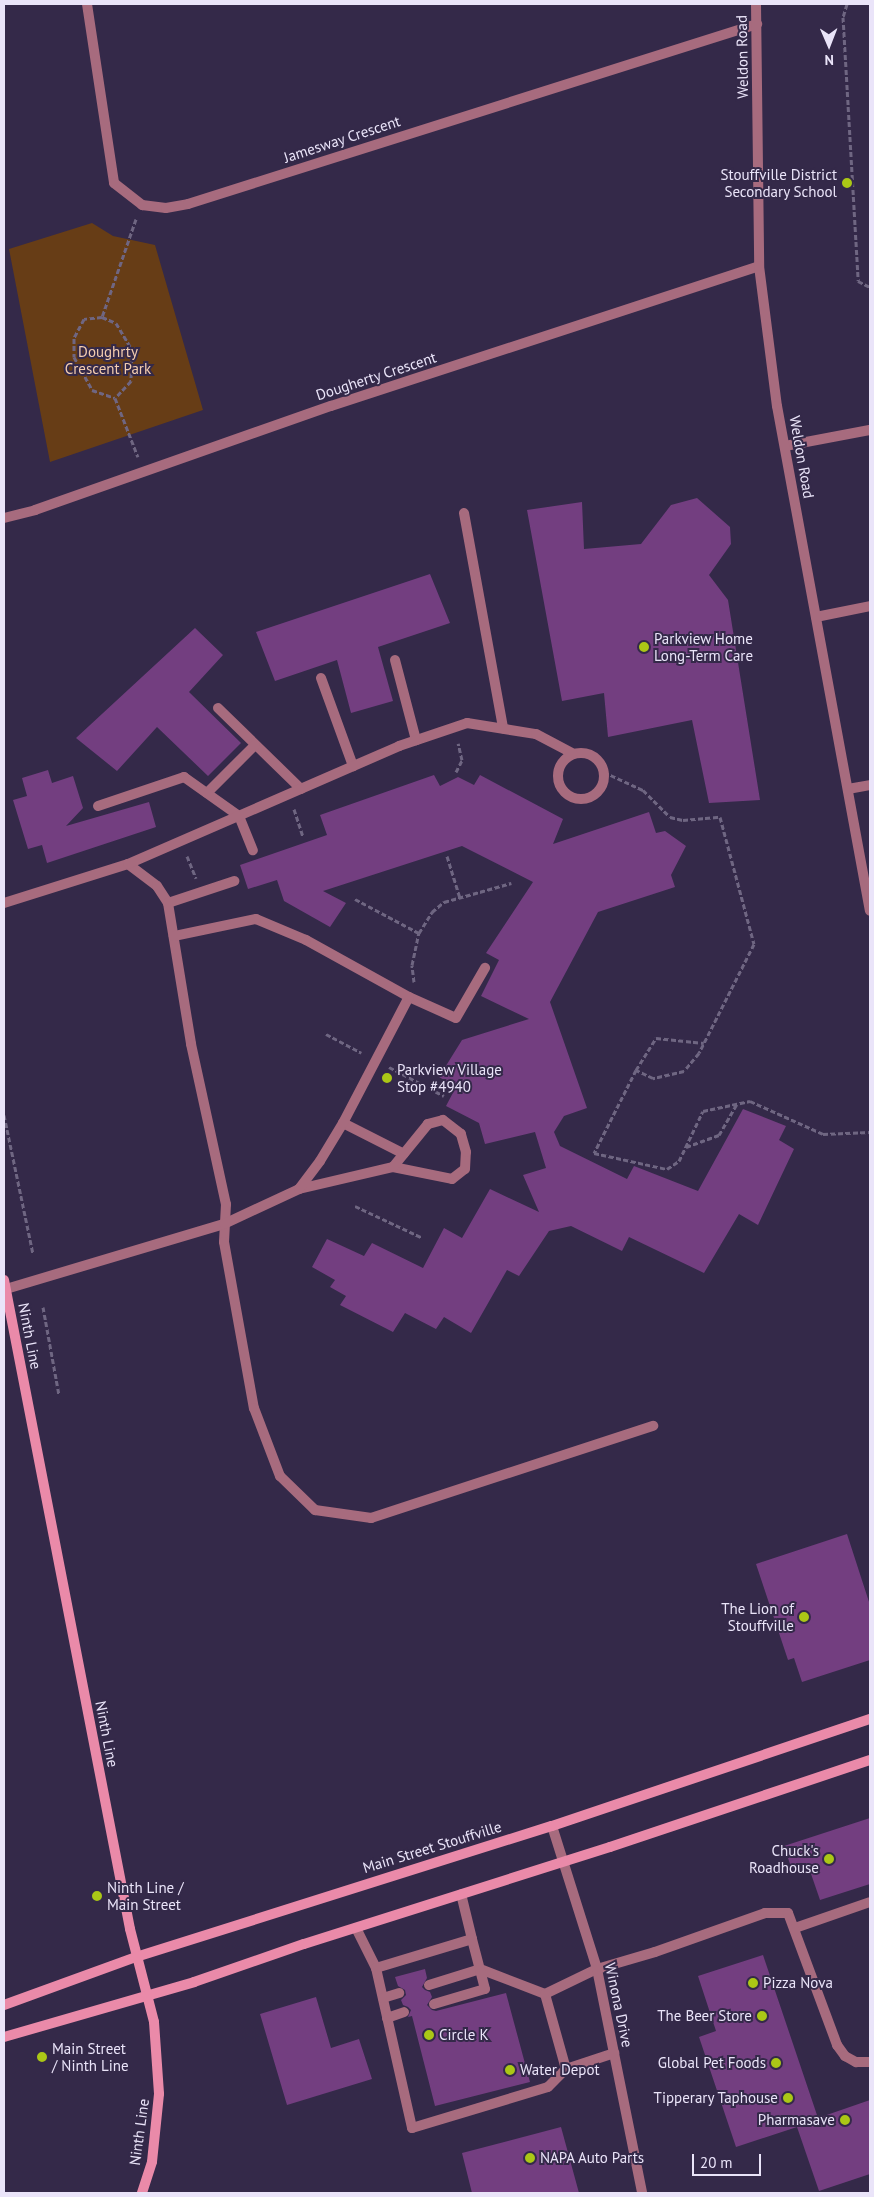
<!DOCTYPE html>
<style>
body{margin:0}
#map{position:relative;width:874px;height:2197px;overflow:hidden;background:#342949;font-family:"PT Sans",sans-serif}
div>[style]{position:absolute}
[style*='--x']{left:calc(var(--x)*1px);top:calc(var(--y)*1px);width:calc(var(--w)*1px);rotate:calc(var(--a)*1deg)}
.green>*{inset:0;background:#673d16}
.building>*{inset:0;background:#733e80}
.path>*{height:3px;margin-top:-1.5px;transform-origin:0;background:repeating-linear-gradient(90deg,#6f6682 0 5px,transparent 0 7.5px)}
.service>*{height:10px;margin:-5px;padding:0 5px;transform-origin:5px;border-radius:5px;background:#a76b7e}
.service>.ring{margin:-5px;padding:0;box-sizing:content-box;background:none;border:10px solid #a76b7e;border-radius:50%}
.minor>*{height:10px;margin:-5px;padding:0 5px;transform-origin:5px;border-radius:5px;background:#a76b7e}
.tertiary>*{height:10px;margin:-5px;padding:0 5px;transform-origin:5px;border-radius:5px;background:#a76b7e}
.secondary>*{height:10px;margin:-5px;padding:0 5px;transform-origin:5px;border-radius:5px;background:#ea8aa9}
.dots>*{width:14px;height:14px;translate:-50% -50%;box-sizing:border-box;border:2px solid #342949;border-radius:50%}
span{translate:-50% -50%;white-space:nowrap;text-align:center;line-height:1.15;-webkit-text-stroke:4px #342949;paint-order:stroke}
.street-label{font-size:15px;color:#eae4f9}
.poi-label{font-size:15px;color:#eae4f9}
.right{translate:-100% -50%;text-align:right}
.left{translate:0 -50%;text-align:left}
.park-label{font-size:15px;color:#f4cdaf}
.frame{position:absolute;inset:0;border:5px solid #eae4f9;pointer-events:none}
.north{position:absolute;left:804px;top:20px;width:50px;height:50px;-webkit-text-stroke:4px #342949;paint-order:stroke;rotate:179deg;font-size:14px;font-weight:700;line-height:20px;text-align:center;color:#eae4f9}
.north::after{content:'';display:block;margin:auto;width:18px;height:22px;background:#eae4f9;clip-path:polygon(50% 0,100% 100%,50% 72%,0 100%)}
.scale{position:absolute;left:692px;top:2154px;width:69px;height:22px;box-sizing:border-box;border:2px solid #eae4f9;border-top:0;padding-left:6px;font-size:15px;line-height:18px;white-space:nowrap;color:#eae4f9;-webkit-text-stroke:4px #342949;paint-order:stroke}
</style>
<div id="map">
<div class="green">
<i style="clip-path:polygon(92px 223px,113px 236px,155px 245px,203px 410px,50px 462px,9px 249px)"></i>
</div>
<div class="building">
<i style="clip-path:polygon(697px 498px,730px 527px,731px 544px,709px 575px,728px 600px,760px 800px,709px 803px,692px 720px,608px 737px,604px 693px,562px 701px,527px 510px,582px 502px,584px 549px,641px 544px,671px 505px)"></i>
<i style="clip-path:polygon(430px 574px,450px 623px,378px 647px,393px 701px,351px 713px,337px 660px,275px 681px,256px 632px)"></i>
<i style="clip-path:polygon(195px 628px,223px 655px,189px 692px,241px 743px,208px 776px,157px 727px,117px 771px,76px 738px)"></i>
<i style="clip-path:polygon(48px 770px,52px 783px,73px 776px,83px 808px,66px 826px,149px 802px,156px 827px,47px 863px,42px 845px,28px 849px,13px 800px,27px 796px,22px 778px)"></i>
<i style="clip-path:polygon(434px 775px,440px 786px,458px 777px,474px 785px,480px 775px,563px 819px,553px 844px,649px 812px,656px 833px,665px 831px,686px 846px,671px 875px,675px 887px,598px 912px,550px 1002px,587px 1108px,564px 1116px,554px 1132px,560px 1146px,627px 1179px,634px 1166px,698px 1191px,743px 1109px,786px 1126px,779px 1140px,794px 1149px,758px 1225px,739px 1214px,704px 1273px,629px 1237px,622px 1251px,571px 1226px,549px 1231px,519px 1276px,507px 1270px,471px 1333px,444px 1317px,436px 1329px,405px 1313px,393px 1332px,340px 1305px,346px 1296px,330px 1287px,335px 1280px,312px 1267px,327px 1239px,364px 1256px,372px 1243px,423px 1268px,444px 1228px,462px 1238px,490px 1189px,539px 1212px,523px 1175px,546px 1168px,535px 1132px,485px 1144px,479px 1123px,446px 1106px,456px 1087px,439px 1077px,462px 1040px,529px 1019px,481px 996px,499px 960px,486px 953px,533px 882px,462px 846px,323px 891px,346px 903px,330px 927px,284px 901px,277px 880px,248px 889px,240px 865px,327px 835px,320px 815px)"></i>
<i style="clip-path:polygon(847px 1534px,870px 1605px,870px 1660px,802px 1682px,794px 1658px,788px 1660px,756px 1564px)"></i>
<i style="clip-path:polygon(870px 1818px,870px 1884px,820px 1900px,809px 1868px,793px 1873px,784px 1846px)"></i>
<i style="clip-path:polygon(763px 1955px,818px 2118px,870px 2100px,870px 2174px,819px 2191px,797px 2127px,736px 2147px,699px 2037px,716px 2031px,698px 1976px)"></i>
<i style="clip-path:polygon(425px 1969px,427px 1978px,422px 1987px,425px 1990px,430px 1992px,432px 1997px,427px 2005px,432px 2010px,436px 2011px,506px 1993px,530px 2082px,435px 2106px,412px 2016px,408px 2017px,411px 2010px,408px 2007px,403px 2005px,401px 2000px,406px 1995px,405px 1990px,398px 1986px,395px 1977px)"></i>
<i style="clip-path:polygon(316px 1997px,331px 2048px,359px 2039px,372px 2079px,287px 2105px,260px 2014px)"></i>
<i style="clip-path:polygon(561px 2127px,579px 2193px,472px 2193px,462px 2153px)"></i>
</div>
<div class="path">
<i style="--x:847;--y:4;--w:14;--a:107"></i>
<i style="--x:843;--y:17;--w:264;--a:86.7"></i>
<i style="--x:858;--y:281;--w:13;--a:27"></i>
<i style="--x:136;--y:219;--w:104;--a:109.1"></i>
<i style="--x:102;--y:317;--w:15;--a:23"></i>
<i style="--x:116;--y:323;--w:31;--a:59"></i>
<i style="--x:132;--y:350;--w:31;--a:92"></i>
<i style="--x:131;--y:381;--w:23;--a:133"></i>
<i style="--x:115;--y:398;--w:63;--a:68.7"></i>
<i style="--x:102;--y:317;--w:18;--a:174"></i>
<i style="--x:84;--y:319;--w:21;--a:118"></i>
<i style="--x:74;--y:338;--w:19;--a:90"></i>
<i style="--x:74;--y:357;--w:38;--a:61"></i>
<i style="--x:92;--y:390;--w:24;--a:19"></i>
<i style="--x:456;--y:772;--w:13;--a:-63"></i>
<i style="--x:462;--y:760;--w:17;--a:-103"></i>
<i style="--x:604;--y:772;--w:43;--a:24.8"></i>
<i style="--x:643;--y:790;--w:38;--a:45"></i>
<i style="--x:670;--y:817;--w:13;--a:13"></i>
<i style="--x:683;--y:820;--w:37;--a:-5"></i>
<i style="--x:720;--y:817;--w:131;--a:75"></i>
<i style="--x:754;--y:944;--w:122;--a:116.8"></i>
<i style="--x:699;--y:1053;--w:23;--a:130"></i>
<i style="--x:684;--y:1071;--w:32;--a:167"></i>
<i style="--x:653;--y:1078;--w:19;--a:-155"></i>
<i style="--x:636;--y:1070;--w:93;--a:116.8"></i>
<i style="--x:594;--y:1153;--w:75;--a:12.4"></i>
<i style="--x:667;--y:1169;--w:14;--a:-34"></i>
<i style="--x:679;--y:1161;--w:55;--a:-64.4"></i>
<i style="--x:703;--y:1111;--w:48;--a:-12"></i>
<i style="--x:750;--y:1101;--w:80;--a:24.3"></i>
<i style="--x:823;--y:1134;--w:47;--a:-2.4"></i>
<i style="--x:294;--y:809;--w:29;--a:72"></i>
<i style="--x:187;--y:856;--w:24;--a:68"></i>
<i style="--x:447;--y:856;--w:44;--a:72.8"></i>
<i style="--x:355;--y:899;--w:72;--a:28"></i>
<i style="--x:414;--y:982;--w:17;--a:-97"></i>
<i style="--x:412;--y:965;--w:33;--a:-78"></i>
<i style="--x:419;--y:933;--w:25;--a:-58"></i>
<i style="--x:432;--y:912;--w:16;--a:-40"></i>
<i style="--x:444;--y:902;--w:70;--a:-15.8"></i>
<i style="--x:326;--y:1034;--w:40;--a:28"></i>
<i style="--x:389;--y:1067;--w:62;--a:27.8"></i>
<i style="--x:636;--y:1070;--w:38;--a:-58"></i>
<i style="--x:656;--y:1038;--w:48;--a:5.9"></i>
<i style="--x:4;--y:1115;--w:142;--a:78.2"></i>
<i style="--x:686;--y:1147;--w:35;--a:-20"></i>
<i style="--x:719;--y:1135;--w:36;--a:-60"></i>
<i style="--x:355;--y:1206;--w:73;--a:25.2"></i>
<i style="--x:43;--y:1307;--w:89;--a:79.7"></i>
</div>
<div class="service">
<i style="--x:785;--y:446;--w:86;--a:-10.7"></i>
<i style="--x:464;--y:513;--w:219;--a:79.7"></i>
<i style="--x:816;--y:617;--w:55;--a:-11.5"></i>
<i style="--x:395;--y:660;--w:83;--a:75.3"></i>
<i style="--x:321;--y:678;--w:94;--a:70"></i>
<i style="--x:218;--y:708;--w:116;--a:44.3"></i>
<i class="ring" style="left:558px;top:753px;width:36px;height:36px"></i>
<i style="--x:848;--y:789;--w:22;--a:-10"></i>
<i style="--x:207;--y:793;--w:68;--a:-45"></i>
<i style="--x:98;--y:806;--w:91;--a:-18.6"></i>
<i style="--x:184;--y:777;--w:67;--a:35.3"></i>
<i style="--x:239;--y:816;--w:37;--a:68"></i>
<i style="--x:128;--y:864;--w:36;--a:37"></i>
<i style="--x:157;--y:886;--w:20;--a:57"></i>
<i style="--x:168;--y:903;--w:143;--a:80.7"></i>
<i style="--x:191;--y:1044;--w:164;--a:77.7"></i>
<i style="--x:226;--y:1204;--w:38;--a:93"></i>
<i style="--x:224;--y:1242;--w:169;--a:79.8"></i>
<i style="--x:254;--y:1408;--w:73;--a:69.1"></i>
<i style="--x:280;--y:1476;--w:49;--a:44.2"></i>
<i style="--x:315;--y:1510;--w:57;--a:8.1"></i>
<i style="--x:371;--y:1518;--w:297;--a:-18.1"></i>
<i style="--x:4;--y:903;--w:130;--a:-17.5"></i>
<i style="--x:128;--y:864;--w:296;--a:-23.5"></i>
<i style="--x:399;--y:746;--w:72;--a:-18.7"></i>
<i style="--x:467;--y:723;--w:70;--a:9.1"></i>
<i style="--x:536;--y:734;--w:41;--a:27.8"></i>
<i style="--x:168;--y:903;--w:70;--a:-18.4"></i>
<i style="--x:409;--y:997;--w:51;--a:24.1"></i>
<i style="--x:456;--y:1018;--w:58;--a:-59.9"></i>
<i style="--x:343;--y:1123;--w:68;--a:26.9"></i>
<i style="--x:299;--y:1189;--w:97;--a:-13.2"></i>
<i style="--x:393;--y:1167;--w:60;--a:11.5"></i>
<i style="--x:452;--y:1179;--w:16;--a:-38"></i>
<i style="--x:465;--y:1169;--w:17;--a:-87"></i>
<i style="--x:466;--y:1152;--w:19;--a:-106"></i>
<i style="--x:461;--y:1134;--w:23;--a:-142"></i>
<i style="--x:443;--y:1120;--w:16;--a:165"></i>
<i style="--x:428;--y:1124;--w:55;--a:129.1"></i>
<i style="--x:6;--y:1289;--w:227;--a:-16.6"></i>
<i style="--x:224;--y:1224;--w:83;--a:-25"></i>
<i style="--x:299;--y:1189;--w:35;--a:-53"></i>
<i style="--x:320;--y:1161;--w:44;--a:-58.8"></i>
<i style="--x:343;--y:1123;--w:142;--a:-62.4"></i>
<i style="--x:409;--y:997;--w:118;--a:-151"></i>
<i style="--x:306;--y:940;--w:54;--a:-157.2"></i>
<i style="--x:256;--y:919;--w:84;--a:168.3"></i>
<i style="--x:356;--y:1928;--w:45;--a:63.4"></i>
<i style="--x:376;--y:1968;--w:100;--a:-16.8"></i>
<i style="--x:472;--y:1939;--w:46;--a:-103.7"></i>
<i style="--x:795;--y:1928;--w:79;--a:-19.1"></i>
<i style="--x:376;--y:1968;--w:164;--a:77.3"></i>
<i style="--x:412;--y:2128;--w:142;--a:-16.8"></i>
<i style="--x:548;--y:2087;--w:25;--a:-45"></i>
<i style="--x:429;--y:1985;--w:53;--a:-17.4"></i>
<i style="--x:480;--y:1969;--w:70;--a:21"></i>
<i style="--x:545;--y:1994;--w:58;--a:-25.7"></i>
<i style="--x:597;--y:1969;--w:60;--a:-16.3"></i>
<i style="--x:655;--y:1952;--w:117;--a:-19.5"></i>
<i style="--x:765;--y:1913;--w:23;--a:0"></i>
<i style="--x:788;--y:1913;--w:141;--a:69.6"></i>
<i style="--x:837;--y:2045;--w:14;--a:54"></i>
<i style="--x:845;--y:2056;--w:13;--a:29"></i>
<i style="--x:856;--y:2062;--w:14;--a:0"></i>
<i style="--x:545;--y:1994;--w:78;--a:74.4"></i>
<i style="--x:566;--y:2069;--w:51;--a:-18.4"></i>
<i style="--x:383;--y:1998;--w:17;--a:-17"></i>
<i style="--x:434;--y:2004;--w:53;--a:-16.4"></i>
<i style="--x:485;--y:1989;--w:52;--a:-104.6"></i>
<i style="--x:387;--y:2018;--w:18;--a:-19"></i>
</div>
<div class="minor">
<i style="--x:87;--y:4;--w:181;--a:81.4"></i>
<i style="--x:114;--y:183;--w:36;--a:38"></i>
<i style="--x:142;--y:205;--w:24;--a:7"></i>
<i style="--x:166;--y:208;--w:22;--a:-10"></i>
<i style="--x:188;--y:204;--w:597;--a:-17.55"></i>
<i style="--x:4;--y:518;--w:32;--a:-14"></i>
<i style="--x:35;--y:510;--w:314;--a:-19.4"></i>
<i style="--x:331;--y:406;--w:450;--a:-18.1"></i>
<i style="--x:552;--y:1826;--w:150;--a:72.5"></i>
<i style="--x:597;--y:1969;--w:228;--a:78.6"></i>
</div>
<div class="tertiary">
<i style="--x:756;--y:4;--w:262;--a:89.3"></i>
<i style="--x:759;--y:266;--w:141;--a:82.7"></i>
<i style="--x:777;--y:406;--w:513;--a:79.57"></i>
</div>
<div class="secondary">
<i style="--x:4;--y:1280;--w:661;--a:79.01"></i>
<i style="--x:130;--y:1929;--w:96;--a:75.5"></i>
<i style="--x:154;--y:2022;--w:72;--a:86"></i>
<i style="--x:159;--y:2094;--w:68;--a:95.9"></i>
<i style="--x:152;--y:2162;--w:33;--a:108"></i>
<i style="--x:4;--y:2005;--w:140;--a:-20"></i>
<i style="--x:136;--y:1957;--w:436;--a:-17.5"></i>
<i style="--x:552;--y:1826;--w:336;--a:-18.6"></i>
<i style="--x:4;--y:2037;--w:198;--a:-16.1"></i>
<i style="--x:194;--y:1982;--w:116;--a:-19.1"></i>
<i style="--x:304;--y:1944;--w:321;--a:-17.6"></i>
<i style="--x:610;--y:1847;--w:274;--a:-18.5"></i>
</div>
<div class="dots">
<i style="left:847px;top:183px;background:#abc716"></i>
<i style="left:644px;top:647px;background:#abc716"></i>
<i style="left:387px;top:1078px;background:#abc716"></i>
<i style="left:804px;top:1617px;background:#abc716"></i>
<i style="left:829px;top:1859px;background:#abc716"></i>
<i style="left:97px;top:1896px;background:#abc716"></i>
<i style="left:753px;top:1983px;background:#abc716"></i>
<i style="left:762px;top:2016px;background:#abc716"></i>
<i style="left:429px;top:2035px;background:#abc716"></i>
<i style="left:42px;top:2057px;background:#abc716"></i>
<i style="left:776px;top:2063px;background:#abc716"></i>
<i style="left:510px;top:2070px;background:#abc716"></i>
<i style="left:788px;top:2098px;background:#abc716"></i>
<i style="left:845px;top:2120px;background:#abc716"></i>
<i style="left:530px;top:2158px;background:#abc716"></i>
</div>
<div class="street-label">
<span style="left:742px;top:57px;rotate:-91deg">Weldon Road</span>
<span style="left:342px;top:139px;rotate:-18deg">Jamesway Crescent</span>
<span style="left:376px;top:376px;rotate:-18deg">Dougherty Crescent</span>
<span style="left:802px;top:457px;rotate:80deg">Weldon Road</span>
<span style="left:30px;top:1336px;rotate:79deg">Ninth Line</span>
<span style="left:107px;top:1734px;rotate:79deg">Ninth Line</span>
<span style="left:432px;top:1847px;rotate:-17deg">Main Street Stouffville</span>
<span style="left:619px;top:2005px;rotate:78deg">Winona Drive</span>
<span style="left:139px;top:2132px;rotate:-82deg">Ninth Line</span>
</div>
<div class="poi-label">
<span class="right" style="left:837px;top:183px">Stouffville District<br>Secondary School</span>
<span class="left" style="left:654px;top:647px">Parkview Home<br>Long-Term Care</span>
<span class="left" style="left:397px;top:1078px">Parkview Village<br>Stop #4940</span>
<span class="right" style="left:794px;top:1617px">The Lion of<br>Stouffville</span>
<span class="right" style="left:819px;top:1859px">Chuck's<br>Roadhouse</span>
<span class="left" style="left:107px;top:1896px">Ninth Line /<br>Main Street</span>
<span class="left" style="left:763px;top:1983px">Pizza Nova</span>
<span class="right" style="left:752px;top:2016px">The Beer Store</span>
<span class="left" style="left:439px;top:2035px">Circle K</span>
<span class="left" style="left:52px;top:2057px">Main Street<br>/ Ninth Line</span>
<span class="right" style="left:766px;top:2063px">Global Pet Foods</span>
<span class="left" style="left:520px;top:2070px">Water Depot</span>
<span class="right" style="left:778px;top:2098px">Tipperary Taphouse</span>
<span class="right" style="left:835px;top:2120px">Pharmasave</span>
<span class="left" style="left:540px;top:2158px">NAPA Auto Parts</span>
</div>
<div class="park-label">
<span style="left:108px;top:360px">Doughrty<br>Crescent Park</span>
</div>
<div class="frame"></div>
<div class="north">N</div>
<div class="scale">20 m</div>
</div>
